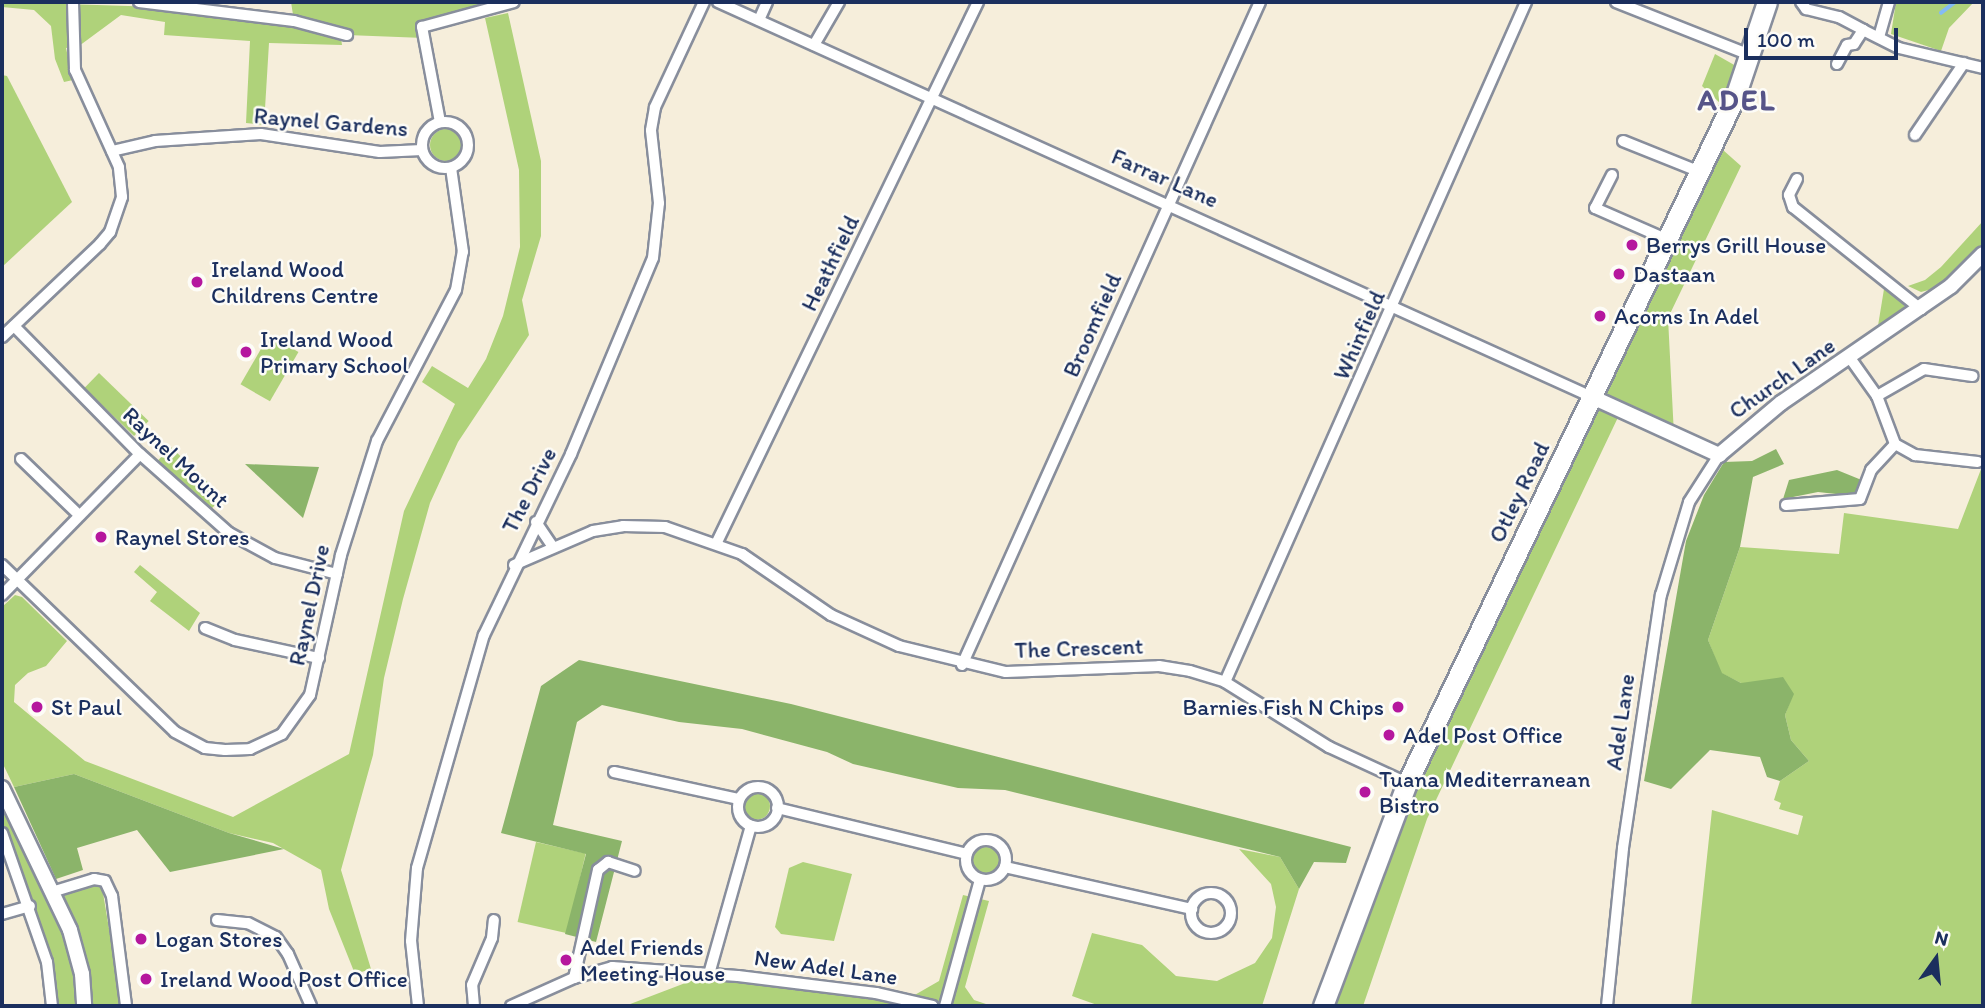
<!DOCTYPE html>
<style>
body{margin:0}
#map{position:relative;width:1985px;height:1008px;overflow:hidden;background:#f6eedb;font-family:Itim,sans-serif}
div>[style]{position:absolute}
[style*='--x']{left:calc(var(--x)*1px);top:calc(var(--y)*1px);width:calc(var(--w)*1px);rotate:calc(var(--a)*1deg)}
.green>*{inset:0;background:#afd27a;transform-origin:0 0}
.round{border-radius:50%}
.forest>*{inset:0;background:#8bb46a}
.stream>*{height:3.5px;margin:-1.75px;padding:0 1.75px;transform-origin:1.75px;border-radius:1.75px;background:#84bbf4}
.roads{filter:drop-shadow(2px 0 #888e9c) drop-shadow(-2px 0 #888e9c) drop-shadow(0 2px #888e9c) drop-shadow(0 -2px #888e9c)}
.minor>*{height:10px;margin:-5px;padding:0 5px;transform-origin:5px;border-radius:5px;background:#fff}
.minor>.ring{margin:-5px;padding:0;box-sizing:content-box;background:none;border:10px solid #fff;border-radius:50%}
.tertiary>*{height:14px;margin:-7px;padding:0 7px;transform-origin:7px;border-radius:7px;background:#fff}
.trunk>*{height:19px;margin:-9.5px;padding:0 9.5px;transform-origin:9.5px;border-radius:9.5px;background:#fff}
.dots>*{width:19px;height:19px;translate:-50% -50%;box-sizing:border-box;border:4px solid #fdfcf7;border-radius:50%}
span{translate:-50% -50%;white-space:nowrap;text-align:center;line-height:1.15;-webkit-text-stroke:5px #fdfcf7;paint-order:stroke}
.street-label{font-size:23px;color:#1b2f5e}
.poi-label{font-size:23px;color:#1b2f5e}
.left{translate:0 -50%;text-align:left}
.right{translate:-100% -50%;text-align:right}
.district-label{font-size:30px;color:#565488;font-weight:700;letter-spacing:2px}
.frame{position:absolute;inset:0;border:4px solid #1b2f5e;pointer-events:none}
.north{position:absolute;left:1901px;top:924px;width:70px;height:70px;-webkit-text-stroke:5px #fdfcf7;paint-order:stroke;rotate:15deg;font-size:19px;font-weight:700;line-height:28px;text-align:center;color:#1b2f5e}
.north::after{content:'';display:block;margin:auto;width:24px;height:32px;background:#1b2f5e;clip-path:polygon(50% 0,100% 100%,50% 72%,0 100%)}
.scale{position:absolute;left:1744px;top:28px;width:154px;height:32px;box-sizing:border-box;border:4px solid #1b2f5e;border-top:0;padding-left:9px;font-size:21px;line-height:24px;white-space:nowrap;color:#1b2f5e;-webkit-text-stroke:5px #fdfcf7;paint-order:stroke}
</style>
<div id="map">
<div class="green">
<i style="clip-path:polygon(2px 2px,160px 7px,294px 21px,291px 2px,514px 2px,432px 21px,424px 38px,347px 35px,341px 38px,342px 45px,269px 43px,264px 125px,246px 123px,250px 41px,164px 35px,165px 22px,121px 15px,79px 46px,66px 48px,73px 80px,64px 82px,55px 59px,51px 26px,34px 10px,2px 7px)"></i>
<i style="clip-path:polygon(1896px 2px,1934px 4px,1974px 2px,1949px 28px,1941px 51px,1891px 34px)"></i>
<i style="clip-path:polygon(508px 13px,541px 161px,541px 236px,522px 300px,529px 335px,458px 442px,430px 503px,403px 599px,384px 678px,373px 755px,341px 870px,371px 969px,355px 974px,329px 909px,321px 870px,273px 843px,229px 833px,74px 774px,14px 787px,2px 762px,2px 607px,15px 595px,22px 597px,67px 641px,46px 666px,28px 673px,15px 685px,14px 702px,85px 761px,233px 817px,349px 754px,404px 511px,455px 404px,422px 382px,432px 366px,468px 388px,486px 359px,503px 316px,520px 247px,519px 170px,485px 18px)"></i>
<i style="clip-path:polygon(1715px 54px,1736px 66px,1721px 104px,1702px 86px)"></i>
<i style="clip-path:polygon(2px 75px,7px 76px,72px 202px,2px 267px)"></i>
<i class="round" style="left:430px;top:129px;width:32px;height:32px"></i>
<i style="clip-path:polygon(1714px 142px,1741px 166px,1668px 318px,1674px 435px,1621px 411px,1427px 819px,1363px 1006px,1323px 1006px,1382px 840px)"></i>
<i style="clip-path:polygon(1983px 221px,1983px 244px,1940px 287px,1921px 292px,1908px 286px,1925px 280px,1941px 267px)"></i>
<i style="clip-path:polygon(1884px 289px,1904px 304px,1905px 311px,1877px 332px)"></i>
<i style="left:269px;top:335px;width:34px;height:57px;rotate:30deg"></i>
<i style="left:99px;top:373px;width:69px;height:21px;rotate:44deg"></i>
<i style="left:171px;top:447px;width:72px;height:21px;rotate:44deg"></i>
<i style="clip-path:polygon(1983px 464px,1983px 1006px,1691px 1006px,1712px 810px,1798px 835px,1803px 816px,1779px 809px,1781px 803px,1774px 800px,1780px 781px,1809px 761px,1791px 740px,1785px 715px,1793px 694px,1741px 683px,1721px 673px,1708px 640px,1740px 547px,1839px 554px,1844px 513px,1958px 529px)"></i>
<i style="clip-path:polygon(140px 565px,200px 613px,189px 631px,150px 601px,157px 592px,134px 572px)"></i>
<i class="round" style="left:742px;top:792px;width:28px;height:28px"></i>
<i style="clip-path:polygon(2px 804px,50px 898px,94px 883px,102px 887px,122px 1006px,52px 1006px,46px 962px,2px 833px)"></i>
<i style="left:536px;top:842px;width:51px;height:82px;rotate:13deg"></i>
<i class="round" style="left:972px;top:847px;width:28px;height:28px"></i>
<i style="clip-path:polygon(1239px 849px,1280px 857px,1299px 889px,1262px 1006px,1100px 1006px,1072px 996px,1092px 933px,1142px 945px,1176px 976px,1217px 981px,1255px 963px,1272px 938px,1276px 907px,1271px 884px)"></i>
<i style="clip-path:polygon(803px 862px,852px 874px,834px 941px,781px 934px,775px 927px,789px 868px)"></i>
<i style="clip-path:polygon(963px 895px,989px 901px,965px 987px,974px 1000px,992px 1006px,625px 1006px,709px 974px,906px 1000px,939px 981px)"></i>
</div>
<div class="forest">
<i style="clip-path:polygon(1776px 449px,1784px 464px,1753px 477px,1740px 547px,1708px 640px,1722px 673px,1741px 683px,1783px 677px,1794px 694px,1785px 715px,1791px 740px,1809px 761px,1780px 781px,1767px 777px,1760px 757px,1710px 750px,1671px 789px,1644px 781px,1686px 541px,1704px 495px,1724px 462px,1752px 461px)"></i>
<i style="clip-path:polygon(245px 464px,319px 467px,303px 518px)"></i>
<i style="clip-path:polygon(1837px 470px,1864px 481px,1854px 496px,1818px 492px,1783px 499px,1789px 480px)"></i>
<i style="clip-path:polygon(579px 660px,791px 704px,1351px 847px,1346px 863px,1314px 862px,1299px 889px,1280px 857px,1005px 790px,958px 788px,853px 764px,827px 752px,742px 729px,679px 722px,602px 705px,577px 722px,553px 825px,622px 841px,596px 942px,565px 934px,586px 854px,501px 833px,541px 686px)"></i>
<i style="clip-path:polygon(74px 774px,229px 833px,284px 849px,170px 872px,137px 830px,77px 848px,83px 870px,56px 879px,14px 787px)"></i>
</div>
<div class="stream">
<i style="--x:1941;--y:13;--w:18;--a:-38"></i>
</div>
<div class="roads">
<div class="minor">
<i style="--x:139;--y:2;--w:156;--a:7"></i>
<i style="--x:294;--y:21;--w:55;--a:14.8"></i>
<i style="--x:718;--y:2;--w:959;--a:24.32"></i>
<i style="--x:1616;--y:2;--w:144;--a:21.6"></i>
<i style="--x:1801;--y:2;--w:9;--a:54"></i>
<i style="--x:1806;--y:9;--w:34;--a:14"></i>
<i style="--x:1839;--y:17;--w:27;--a:28"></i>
<i style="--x:759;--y:20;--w:20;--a:-66"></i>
<i style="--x:1879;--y:37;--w:36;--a:-74"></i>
<i style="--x:814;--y:45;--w:50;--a:-59.8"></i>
<i style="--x:1837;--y:64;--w:21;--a:-62"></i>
<i style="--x:1847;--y:45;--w:7;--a:-8"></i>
<i style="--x:1854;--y:44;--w:17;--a:-57"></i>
<i style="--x:1863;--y:30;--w:40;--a:26.6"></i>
<i style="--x:1899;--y:48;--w:86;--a:13.4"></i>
<i class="ring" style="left:422px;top:122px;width:36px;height:36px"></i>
<i style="--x:440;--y:122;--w:97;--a:-100.7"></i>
<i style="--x:422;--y:27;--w:95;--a:-15.2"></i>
<i style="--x:1915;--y:135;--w:87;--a:-55.8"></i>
<i style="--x:1623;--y:141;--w:83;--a:21.9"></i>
<i style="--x:112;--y:151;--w:44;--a:-13.1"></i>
<i style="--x:155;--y:141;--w:106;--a:-3.8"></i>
<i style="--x:261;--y:134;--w:120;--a:8.6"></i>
<i style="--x:380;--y:152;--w:42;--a:-2.7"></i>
<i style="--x:1612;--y:175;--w:37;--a:117"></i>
<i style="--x:1595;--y:208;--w:80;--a:23.7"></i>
<i style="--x:1797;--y:179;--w:18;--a:117"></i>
<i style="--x:1789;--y:195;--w:13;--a:72"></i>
<i style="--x:1793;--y:207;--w:164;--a:38.6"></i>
<i style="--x:14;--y:326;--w:180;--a:45.5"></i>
<i style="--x:140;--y:454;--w:119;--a:41.6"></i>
<i style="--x:229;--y:533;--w:52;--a:28.5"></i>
<i style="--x:275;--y:558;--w:64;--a:14.5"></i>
<i style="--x:2;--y:337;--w:135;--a:-43.5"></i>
<i style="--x:100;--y:244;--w:16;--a:-50"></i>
<i style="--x:110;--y:232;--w:37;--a:-71"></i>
<i style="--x:122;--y:197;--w:30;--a:-96"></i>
<i style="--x:119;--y:167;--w:107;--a:-114.4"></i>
<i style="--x:75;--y:70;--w:68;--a:-91.7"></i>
<i style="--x:1850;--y:358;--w:47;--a:54.6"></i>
<i style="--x:1877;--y:396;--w:51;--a:69.4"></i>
<i style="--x:1895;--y:444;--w:23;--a:29"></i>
<i style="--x:1915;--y:455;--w:63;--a:6.3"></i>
<i style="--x:1877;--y:396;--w:54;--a:-29.9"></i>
<i style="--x:1924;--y:369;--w:49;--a:8.3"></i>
<i style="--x:21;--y:459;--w:81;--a:44"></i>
<i style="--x:1786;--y:505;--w:74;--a:-4.6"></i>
<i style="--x:1860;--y:499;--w:31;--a:-69"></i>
<i style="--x:1871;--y:470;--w:35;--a:-47"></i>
<i style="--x:536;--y:522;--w:29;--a:56"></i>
<i style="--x:717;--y:542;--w:600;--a:-64.2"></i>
<i style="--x:2;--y:565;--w:240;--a:44"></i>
<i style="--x:175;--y:732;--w:34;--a:28"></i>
<i style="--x:205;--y:748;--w:20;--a:6"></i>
<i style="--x:225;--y:750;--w:25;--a:-2"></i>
<i style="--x:250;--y:749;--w:35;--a:-25"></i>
<i style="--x:282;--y:734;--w:48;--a:-54.3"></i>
<i style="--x:310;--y:695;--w:143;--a:-77.5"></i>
<i style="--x:341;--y:555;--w:120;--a:-72.5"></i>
<i style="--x:377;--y:441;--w:170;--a:-62.4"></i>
<i style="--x:456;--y:290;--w:39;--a:-80"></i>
<i style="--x:463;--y:252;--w:85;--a:-98.1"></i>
<i style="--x:514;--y:565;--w:86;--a:-23.3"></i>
<i style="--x:593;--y:531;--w:30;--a:-9"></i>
<i style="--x:623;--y:526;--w:42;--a:1.4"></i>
<i style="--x:665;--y:527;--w:82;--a:19.3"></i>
<i style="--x:742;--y:554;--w:108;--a:34.4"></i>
<i style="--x:831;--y:615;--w:75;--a:24.5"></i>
<i style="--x:899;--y:646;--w:110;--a:13.7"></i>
<i style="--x:1006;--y:672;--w:153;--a:-2.2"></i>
<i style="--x:1159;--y:666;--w:31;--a:9"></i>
<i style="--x:1190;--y:671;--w:37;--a:17"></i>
<i style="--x:1225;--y:682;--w:123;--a:32"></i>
<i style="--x:1329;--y:747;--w:86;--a:24.8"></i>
<i style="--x:2;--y:595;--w:197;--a:-45.6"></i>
<i style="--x:205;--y:628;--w:32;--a:22"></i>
<i style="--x:235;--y:640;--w:86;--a:12.1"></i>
<i style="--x:962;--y:665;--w:727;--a:-65.8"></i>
<i style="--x:1225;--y:682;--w:744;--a:-66.12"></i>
<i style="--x:614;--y:772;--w:128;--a:12.2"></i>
<i class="ring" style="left:738px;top:787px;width:30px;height:30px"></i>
<i style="--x:777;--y:808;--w:195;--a:13.6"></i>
<i style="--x:2;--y:833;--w:137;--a:70.8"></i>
<i style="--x:47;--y:962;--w:44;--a:83.5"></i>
<i class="ring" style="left:966px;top:840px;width:30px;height:30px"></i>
<i style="--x:1005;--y:867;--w:192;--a:12.7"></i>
<i style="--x:55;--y:891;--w:41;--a:-17.1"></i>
<i style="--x:94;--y:879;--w:11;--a:10"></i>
<i style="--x:105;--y:881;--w:17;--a:65"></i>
<i style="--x:112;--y:896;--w:111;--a:82.7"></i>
<i class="ring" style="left:1191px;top:893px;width:30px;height:30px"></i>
<i style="--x:2;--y:914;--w:29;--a:-16"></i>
<i style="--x:217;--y:920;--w:31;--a:6"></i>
<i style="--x:248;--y:923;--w:31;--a:27"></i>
<i style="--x:276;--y:937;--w:21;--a:55"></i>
<i style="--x:288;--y:954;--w:57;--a:66.1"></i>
<i style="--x:709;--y:974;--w:154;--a:-74.2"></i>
<i style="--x:574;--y:978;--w:111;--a:-77.5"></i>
<i style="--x:598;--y:870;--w:13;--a:-39"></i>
<i style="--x:608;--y:862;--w:28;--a:18"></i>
<i style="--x:418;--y:1006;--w:65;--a:-96.1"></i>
<i style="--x:411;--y:941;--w:73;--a:-85.3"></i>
<i style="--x:417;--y:868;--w:242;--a:-74"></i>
<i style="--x:484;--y:635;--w:201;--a:-64.3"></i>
<i style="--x:571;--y:454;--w:212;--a:-67.3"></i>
<i style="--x:653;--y:258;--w:55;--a:-83.8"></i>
<i style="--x:659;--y:203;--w:73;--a:-96.3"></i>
<i style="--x:651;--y:130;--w:23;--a:-80"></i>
<i style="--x:655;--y:107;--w:116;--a:-65"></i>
<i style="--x:474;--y:1006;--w:21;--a:-95"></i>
<i style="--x:472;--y:985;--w:51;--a:-66.9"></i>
<i style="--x:492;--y:938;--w:18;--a:-84"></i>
<i style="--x:511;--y:1006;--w:69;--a:-24"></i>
<i style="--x:574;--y:978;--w:40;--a:-16"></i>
<i style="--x:612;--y:967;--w:126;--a:4.1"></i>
<i style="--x:738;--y:976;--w:139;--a:7"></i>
<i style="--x:876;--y:993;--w:58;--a:12.8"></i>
<i style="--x:945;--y:1006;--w:131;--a:-74.5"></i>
<i style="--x:1607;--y:1006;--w:159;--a:-84.2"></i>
<i style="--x:1623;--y:848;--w:256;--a:-81.5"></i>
<i style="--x:1661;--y:595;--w:97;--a:-73.2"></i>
<i style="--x:1689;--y:502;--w:56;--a:-57.4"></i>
</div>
<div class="tertiary">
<i style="--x:1592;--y:397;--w:140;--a:24.5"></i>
<i style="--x:1719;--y:455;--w:81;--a:-40"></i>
<i style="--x:1781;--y:403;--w:206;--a:-34.5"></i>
<i style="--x:1951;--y:286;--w:45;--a:-45"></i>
<i style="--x:2;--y:788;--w:157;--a:64.4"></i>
<i style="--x:70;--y:930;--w:46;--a:74.7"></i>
<i style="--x:82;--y:974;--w:32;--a:86"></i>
</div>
<div class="trunk">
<i style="--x:1323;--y:1006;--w:238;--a:-69.4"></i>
<i style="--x:1407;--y:783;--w:760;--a:-64.45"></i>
<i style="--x:1735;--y:97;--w:100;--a:-71.4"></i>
</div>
</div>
<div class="dots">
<i style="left:1632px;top:245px;background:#b5179e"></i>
<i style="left:1619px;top:274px;background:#b5179e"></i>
<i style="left:197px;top:282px;background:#b5179e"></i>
<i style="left:1600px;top:316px;background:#b5179e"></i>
<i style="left:246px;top:352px;background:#b5179e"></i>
<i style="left:101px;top:537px;background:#b5179e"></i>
<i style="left:37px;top:707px;background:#b5179e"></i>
<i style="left:1398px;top:707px;background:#b5179e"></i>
<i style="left:1389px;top:735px;background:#b5179e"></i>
<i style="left:1365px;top:792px;background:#b5179e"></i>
<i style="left:141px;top:939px;background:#b5179e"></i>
<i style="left:566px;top:960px;background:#b5179e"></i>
<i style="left:146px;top:979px;background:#b5179e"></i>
</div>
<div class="street-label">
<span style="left:331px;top:122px;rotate:5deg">Raynel Gardens</span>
<span style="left:1165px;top:178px;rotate:24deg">Farrar Lane</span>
<span style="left:830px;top:263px;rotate:-64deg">Heathfield</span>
<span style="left:1092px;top:325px;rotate:-66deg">Broomfield</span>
<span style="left:1359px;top:335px;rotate:-66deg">Whinfield</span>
<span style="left:1782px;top:378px;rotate:-35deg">Church Lane</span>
<span style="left:176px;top:457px;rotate:43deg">Raynel Mount</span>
<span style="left:529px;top:490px;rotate:-63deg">The Drive</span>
<span style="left:1519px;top:492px;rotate:-64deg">Otley Road</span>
<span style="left:309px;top:605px;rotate:-78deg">Raynel Drive</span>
<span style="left:1079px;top:648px;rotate:-2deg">The Crescent</span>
<span style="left:1620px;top:722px;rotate:-82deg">Adel Lane</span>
<span style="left:826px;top:967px;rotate:8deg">New Adel Lane</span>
</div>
<div class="poi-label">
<span class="left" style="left:1646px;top:245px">Berrys Grill House</span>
<span class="left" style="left:211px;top:282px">Ireland Wood<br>Childrens Centre</span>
<span class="left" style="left:1633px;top:274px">Dastaan</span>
<span class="left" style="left:1614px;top:316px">Acorns In Adel</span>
<span class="left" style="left:260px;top:352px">Ireland Wood<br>Primary School</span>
<span class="left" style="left:115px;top:537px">Raynel Stores</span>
<span class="left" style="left:51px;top:707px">St Paul</span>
<span class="right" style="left:1384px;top:707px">Barnies Fish N Chips</span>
<span class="left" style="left:1403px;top:735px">Adel Post Office</span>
<span class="left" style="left:1379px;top:792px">Tuana Mediterranean<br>Bistro</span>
<span class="left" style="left:155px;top:939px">Logan Stores</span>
<span class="left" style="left:580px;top:960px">Adel Friends<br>Meeting House</span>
<span class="left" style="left:160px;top:979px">Ireland Wood Post Office</span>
</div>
<div class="district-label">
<span style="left:1737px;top:100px">ADEL</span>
</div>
<div class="frame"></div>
<div class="north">N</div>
<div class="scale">100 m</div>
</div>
